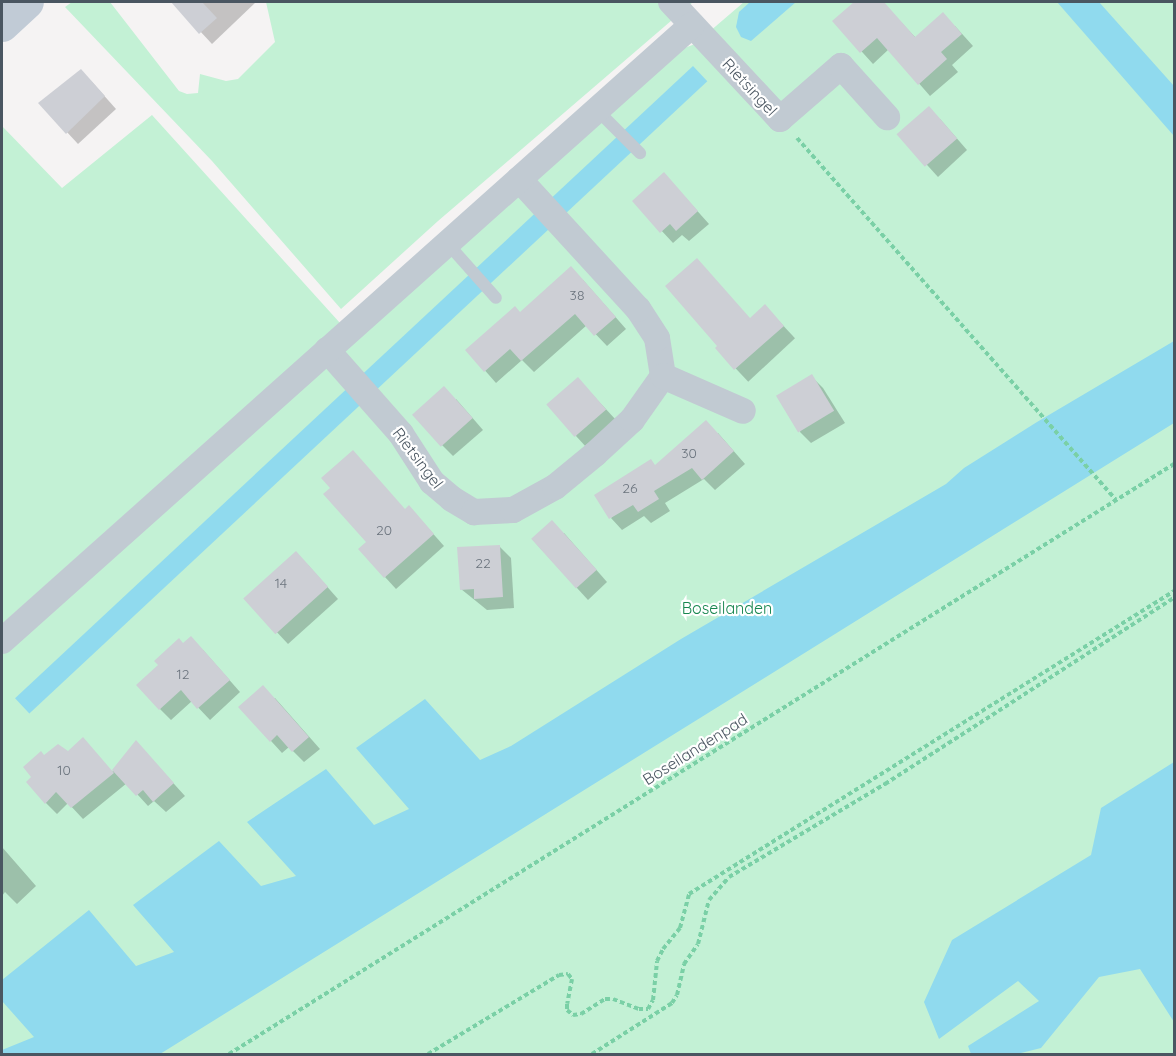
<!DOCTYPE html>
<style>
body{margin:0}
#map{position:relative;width:1176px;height:1056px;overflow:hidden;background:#f5f3f3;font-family:Quicksand,sans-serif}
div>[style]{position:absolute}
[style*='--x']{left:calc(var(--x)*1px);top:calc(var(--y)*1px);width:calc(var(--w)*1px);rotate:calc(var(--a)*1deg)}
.green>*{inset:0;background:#c3f1d5}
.water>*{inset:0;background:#90daee;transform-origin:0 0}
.shadow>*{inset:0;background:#0003;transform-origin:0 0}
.building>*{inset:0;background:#cdcfd5;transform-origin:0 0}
.path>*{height:4px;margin-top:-2px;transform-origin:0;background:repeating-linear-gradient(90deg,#7ad0a6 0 4.5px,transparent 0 7.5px)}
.lane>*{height:12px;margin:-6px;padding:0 6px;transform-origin:6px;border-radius:6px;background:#c1cad2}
.street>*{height:26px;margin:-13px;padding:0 13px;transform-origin:13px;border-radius:13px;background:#c1cad2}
.secondary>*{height:33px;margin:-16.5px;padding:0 16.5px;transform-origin:16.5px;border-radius:16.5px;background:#c1cbd6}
span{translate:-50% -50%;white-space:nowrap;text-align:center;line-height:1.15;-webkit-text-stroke:4.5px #fff;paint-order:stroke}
.number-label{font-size:14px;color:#6b747e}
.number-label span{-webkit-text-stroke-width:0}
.street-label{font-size:16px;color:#4a5661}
.park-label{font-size:16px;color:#17864f}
.frame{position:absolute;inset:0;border:3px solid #4a5661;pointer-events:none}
</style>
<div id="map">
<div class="green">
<i style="clip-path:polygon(72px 2px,110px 2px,179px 91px,187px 94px,198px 93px,200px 74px,226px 81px,238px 79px,275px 42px,266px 2px,693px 2px,438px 221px,341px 309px,212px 161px,65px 7px)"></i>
<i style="clip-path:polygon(744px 2px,1174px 2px,1174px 1054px,2px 1054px,2px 645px,671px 53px,695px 44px)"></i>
<i style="clip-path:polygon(152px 115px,340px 323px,2px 624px,2px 126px,62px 188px)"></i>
</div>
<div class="water">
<i style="clip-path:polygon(750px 2px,796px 2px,751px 41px,741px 37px,736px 27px,739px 12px)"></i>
<i style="clip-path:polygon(1057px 2px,1099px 2px,1174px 86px,1174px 136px)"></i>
<i style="left:693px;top:66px;width:21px;height:927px;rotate:47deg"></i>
<i style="clip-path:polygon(1174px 341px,1174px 423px,160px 1054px,2px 1054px,2px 1050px,34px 1037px,2px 1001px,2px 980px,89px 910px,136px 966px,174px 952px,133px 905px,219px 841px,261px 886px,296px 876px,247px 822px,326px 769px,374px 825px,409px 809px,356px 748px,425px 699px,480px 760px,511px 746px,681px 639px,946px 484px,964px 468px,1037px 422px)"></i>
<i style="clip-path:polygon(1174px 762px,1174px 1022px,1140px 969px,1099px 977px,1041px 1048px,1017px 1054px,971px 1054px,968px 1046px,1039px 1001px,1018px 981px,939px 1039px,924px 1002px,952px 940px,1091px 855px,1101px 808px)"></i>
</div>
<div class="shadow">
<i style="clip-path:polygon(173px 2px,256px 2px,212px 44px)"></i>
<i style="clip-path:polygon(857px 2px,870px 2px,873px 5px,882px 2px,916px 38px,955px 26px,973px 46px,952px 65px,958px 72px,930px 96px,889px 49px,873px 64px,834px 21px)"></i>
<i style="clip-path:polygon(92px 82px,116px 109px,78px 144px,40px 103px)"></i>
<i style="clip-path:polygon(940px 119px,967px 150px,938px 177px,899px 134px)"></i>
<i style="clip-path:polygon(675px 186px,709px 224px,689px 241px,682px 235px,673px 243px,634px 201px)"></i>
<i style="clip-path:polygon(583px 280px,626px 329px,607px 346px,587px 325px,534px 372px,522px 360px,496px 383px,467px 350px)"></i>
<i style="left:765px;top:306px;width:44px;height:64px;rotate:47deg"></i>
<i style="clip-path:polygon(811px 376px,823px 388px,845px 423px,811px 443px,800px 432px)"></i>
<i style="clip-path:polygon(589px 391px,617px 421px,587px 448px,576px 436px)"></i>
<i style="clip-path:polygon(456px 399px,483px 430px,453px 456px,442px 445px)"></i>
<i style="clip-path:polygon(718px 433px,745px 464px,715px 490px,704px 479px,665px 503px,670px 511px,651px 523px,644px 516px,622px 530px,611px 518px,656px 466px)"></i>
<i style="clip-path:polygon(420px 519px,444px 546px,396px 589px,385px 577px)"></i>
<i style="clip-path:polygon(564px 533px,607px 582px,588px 600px,533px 540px)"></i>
<i style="clip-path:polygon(500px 547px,511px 558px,514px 608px,487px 610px,461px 589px)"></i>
<i style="clip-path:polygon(308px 565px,338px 599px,288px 644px,245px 598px)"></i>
<i style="clip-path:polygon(184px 645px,203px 650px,240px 692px,210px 720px,192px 701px,171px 720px,160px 709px)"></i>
<i style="clip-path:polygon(275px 698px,320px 749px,304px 762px,289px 747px,282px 753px,240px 707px)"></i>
<i style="clip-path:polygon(136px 742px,185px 796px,166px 812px,154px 801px,148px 806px,127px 783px,83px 819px,68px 803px,57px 814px,46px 803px,44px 757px,68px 753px,112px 772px)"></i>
<i style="clip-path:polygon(2px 847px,36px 886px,17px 904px,5px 892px,2px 896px)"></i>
</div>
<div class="building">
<i style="clip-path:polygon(171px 2px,202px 2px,217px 18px,199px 34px)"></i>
<i style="clip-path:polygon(854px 2px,884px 2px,915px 37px,943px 12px,962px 34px,941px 52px,947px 59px,918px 85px,877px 38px,860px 53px,832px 21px)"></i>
<i style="clip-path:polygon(81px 69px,105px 96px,66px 134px,38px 103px)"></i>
<i style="left:929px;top:106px;width:43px;height:43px;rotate:49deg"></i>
<i style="clip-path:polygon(664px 172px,698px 211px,676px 231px,670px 224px,660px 233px,632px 201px)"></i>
<i style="clip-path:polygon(697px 258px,750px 318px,765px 304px,784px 326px,734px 370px,715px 348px,717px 346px,665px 286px)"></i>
<i style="clip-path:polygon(571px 266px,616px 317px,594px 336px,575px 314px,521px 361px,510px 349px,484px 372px,465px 350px,515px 306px,520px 312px)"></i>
<i style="left:812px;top:374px;width:43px;height:42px;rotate:59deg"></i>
<i style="left:578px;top:377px;width:43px;height:42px;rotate:49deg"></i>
<i style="left:444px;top:386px;width:43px;height:43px;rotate:48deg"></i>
<i style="clip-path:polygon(706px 420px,734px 451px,702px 480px,692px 468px,654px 491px,659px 499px,638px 512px,633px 505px,609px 519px,594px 495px,651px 459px,655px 465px)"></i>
<i style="clip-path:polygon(353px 450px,405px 509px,409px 505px,434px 534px,384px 578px,358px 549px,366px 542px,323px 494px,330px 488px,321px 478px)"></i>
<i style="left:552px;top:520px;width:67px;height:28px;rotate:48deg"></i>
<i style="clip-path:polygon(500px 545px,503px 597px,474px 599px,474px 589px,460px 590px,457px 547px)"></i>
<i style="left:296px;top:551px;width:48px;height:71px;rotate:48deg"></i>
<i style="clip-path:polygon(191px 636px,230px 680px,197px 709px,181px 690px,159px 710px,136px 685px,158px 665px,154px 661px,179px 638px,183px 643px)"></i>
<i style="clip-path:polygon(263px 685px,309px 737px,292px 752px,277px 735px,270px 742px,238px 707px)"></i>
<i style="clip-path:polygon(83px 737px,114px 773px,71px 808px,56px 792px,45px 804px,26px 782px,31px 777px,23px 767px,41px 751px,44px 755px,58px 744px,68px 751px)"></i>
<i style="clip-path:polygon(136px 740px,174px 783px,153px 802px,143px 790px,136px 796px,112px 770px)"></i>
</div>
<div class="path">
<i style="--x:797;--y:138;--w:482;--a:48.6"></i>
<i style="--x:229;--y:1054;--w:1114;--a:-31.98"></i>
<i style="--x:428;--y:1054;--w:153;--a:-31.1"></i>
<i style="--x:559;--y:975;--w:9;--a:-6"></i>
<i style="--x:568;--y:974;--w:6;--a:51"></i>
<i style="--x:572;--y:979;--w:25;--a:101"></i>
<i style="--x:567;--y:1004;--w:6;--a:90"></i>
<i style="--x:567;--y:1010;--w:8;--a:40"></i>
<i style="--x:573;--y:1015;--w:8;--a:-7"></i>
<i style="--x:581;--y:1014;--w:28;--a:-32"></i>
<i style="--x:605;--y:999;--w:8;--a:0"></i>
<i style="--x:613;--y:999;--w:28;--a:21"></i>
<i style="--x:639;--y:1009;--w:9;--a:0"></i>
<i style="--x:648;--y:1009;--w:10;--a:-61"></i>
<i style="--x:653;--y:1000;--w:39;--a:-84"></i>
<i style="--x:657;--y:961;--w:13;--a:-63"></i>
<i style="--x:663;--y:949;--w:27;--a:-51"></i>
<i style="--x:680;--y:928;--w:35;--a:-75"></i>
<i style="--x:689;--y:894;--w:572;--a:-31.99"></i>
<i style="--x:592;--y:1054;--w:95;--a:-32.5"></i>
<i style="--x:672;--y:1003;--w:9;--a:-58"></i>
<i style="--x:677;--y:995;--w:32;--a:-77"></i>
<i style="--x:684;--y:964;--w:24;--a:-55"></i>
<i style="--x:698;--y:944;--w:45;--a:-76"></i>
<i style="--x:709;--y:900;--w:30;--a:-49"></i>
<i style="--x:729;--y:877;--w:182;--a:-30.8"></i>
<i style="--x:885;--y:784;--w:344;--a:-32.8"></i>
</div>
<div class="lane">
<i style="--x:597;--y:110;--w:61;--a:45"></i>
<i style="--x:448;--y:244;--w:72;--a:48.4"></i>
</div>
<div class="street">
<i style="--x:671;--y:2;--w:160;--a:47"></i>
<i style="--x:780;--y:119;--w:81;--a:-41"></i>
<i style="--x:841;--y:66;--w:69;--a:48"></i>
<i style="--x:327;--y:350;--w:112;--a:48.6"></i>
<i style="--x:401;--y:434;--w:57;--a:57.1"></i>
<i style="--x:432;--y:482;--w:26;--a:40"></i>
<i style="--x:452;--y:499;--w:26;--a:31"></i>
<i style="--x:474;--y:512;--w:39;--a:-3"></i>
<i style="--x:513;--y:510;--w:48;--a:-28.7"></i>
<i style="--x:555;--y:487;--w:52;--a:-39.5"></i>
<i style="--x:595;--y:454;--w:50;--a:-42.6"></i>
<i style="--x:632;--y:420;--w:54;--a:-54.8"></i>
<i style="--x:663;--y:376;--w:38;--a:-99"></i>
<i style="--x:657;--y:338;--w:35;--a:-123"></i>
<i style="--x:638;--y:309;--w:176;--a:-132.5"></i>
<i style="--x:663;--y:376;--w:87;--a:23.6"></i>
<i style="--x:2;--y:641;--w:925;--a:-41.76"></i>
</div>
<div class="secondary">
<i style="--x:2;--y:25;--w:34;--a:-43"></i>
</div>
<div class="number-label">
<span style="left:577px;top:295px">38</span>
<span style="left:689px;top:453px">30</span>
<span style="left:630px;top:488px">26</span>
<span style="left:384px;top:530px">20</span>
<span style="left:483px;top:563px">22</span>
<span style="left:281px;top:583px">14</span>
<span style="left:183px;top:674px">12</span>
<span style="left:64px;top:770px">10</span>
</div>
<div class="street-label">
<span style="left:750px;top:87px;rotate:47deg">Rietsingel</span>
<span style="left:418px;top:458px;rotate:53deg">Rietsingel</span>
<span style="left:695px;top:749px;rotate:-32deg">Boseilandenpad</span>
</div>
<div class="park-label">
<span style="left:727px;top:608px">Boseilanden</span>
</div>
<div class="frame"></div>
</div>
